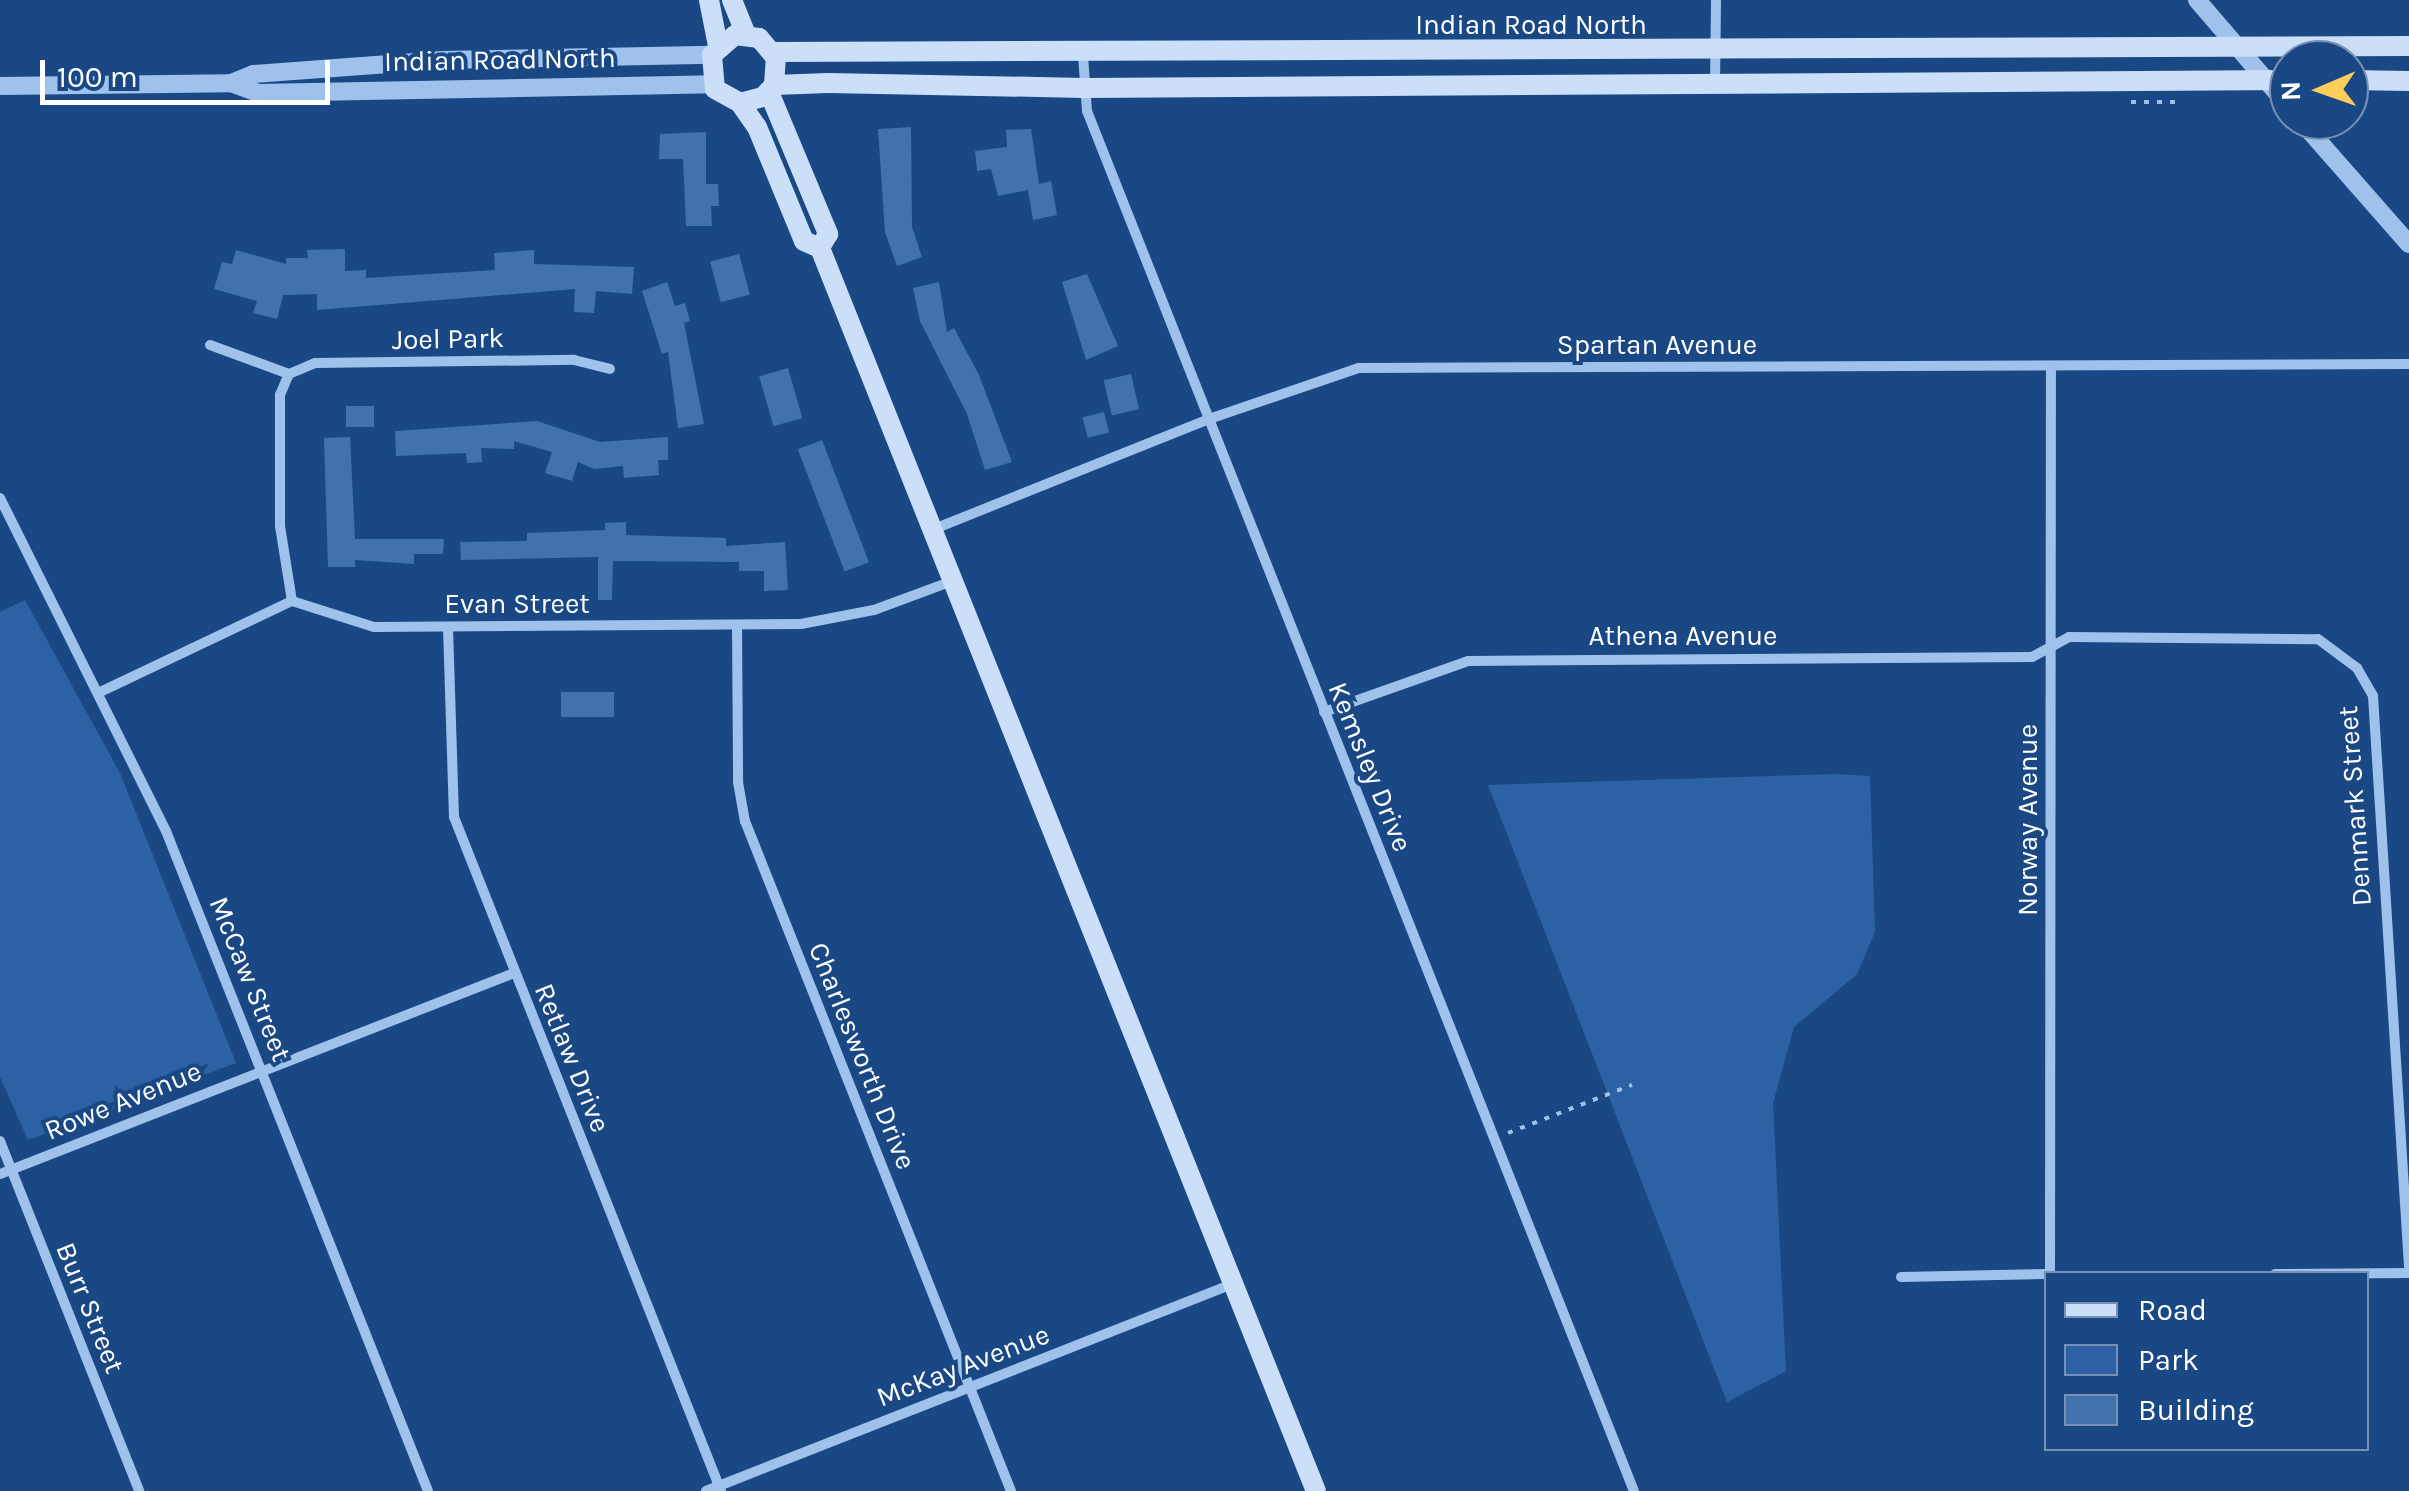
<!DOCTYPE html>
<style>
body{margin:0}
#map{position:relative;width:2409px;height:1491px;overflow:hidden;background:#1a4884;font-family:Karla,sans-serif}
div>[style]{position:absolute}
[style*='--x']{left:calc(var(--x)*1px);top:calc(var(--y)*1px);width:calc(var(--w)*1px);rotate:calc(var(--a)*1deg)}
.green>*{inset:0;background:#2c62a3}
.building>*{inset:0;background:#4272ad;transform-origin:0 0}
.path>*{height:4px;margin-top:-2px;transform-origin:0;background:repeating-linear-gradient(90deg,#9fc2ec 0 5px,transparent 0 13px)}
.minor>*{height:10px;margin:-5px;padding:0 5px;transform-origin:5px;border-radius:5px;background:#9fc2ec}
.tertiary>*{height:18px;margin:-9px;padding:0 9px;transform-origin:9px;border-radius:9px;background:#9fc2ec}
.secondary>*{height:20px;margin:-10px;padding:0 10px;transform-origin:10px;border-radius:10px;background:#cbdff8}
span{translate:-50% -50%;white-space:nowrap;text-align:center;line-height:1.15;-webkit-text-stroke:8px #1a4884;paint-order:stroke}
.street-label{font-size:28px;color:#fff}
.legend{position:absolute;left:2044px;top:1271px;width:325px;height:180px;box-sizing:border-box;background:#1a4884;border:2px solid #7691b5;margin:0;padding:12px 18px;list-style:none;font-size:30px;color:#fff}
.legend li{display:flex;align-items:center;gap:20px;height:50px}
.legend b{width:50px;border:2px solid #7691b5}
.north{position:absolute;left:2269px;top:40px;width:100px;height:100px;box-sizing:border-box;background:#1a4884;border:2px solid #7691b5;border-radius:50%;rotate:268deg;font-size:28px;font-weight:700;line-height:40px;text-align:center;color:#fff}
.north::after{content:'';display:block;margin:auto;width:35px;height:45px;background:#fece5a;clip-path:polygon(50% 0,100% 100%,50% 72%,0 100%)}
.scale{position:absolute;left:40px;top:60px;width:290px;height:45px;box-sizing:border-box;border:5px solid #fff;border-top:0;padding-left:12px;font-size:30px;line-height:35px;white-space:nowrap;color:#fff;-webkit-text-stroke:8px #1a4884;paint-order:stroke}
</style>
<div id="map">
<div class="green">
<i style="clip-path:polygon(25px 600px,120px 773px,236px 1063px,28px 1140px,0 1077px,0 612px)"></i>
<i style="clip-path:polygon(1836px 774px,1870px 776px,1875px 932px,1857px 974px,1794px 1027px,1773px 1103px,1786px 1371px,1727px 1402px,1488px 785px)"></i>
</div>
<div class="building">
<i style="clip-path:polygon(911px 127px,912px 227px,922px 257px,897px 266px,885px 232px,878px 129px)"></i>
<i style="clip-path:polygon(1031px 129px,1039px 184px,1051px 181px,1057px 215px,1033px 220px,1028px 190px,998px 196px,991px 169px,977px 171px,975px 151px,1007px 147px,1006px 130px)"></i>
<i style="clip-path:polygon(706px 132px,706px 184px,718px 184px,719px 206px,711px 206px,712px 226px,686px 226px,683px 159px,659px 159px,660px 134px)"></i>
<i style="clip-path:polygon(345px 249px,345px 271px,366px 270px,366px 278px,495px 270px,494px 253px,534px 250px,534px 264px,634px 267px,632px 294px,596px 291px,594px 313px,574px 312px,575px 289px,317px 310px,317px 294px,283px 295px,277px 319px,253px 313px,257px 301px,214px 289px,222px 262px,232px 264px,236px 250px,286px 264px,286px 258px,308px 258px,307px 250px)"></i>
<i style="left:739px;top:254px;width:42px;height:30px;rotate:75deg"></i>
<i style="clip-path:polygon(1087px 274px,1118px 346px,1086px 360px,1062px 282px)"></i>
<i style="clip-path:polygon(667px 282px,675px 306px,685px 303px,690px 321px,684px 323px,704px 424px,678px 428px,668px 352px,662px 354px,642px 291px)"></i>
<i style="clip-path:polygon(939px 282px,947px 332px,954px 328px,979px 375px,1012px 462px,985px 470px,967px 414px,920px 321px,913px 288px)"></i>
<i style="left:788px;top:368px;width:52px;height:30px;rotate:74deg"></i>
<i style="left:1131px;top:374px;width:36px;height:28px;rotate:77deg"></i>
<i style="left:374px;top:406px;width:21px;height:28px;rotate:90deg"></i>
<i style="left:1104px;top:412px;width:21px;height:22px;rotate:76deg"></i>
<i style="clip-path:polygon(537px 421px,600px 442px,668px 437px,668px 460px,658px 460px,659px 475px,624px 478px,623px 466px,594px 469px,578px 462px,572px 481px,545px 473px,552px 452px,514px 441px,514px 449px,481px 448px,482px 462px,467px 463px,466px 453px,396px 456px,395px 431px)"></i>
<i style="clip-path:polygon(350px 437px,355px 539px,444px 539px,443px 554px,414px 554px,414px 564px,355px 560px,355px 567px,328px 567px,324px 438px)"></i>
<i style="left:822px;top:440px;width:131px;height:26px;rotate:69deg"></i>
<i style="clip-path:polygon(626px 522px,626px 535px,726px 538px,726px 546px,785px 542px,788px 590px,764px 591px,764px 571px,739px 571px,739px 562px,613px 561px,612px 600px,598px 600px,598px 557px,461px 560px,460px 542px,527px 541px,527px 533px,605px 530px,605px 523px)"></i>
<i style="left:614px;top:692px;width:25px;height:53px;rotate:90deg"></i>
</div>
<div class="path">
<i style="--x:2131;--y:102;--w:45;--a:0"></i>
<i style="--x:1508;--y:1133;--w:133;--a:-21.2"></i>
</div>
<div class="minor">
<i style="--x:1083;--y:55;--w:56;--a:85.9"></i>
<i style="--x:1087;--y:111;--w:1484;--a:68.38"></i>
<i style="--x:1715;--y:84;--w:84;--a:-89.3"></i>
<i style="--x:210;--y:345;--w:84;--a:20.2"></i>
<i style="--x:0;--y:498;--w:372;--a:63.5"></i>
<i style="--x:166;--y:831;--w:710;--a:68.35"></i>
<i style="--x:934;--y:529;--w:296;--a:-21.8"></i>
<i style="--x:1209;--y:419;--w:158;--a:-18.8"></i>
<i style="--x:1359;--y:368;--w:1050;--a:-0.22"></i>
<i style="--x:292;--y:601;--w:76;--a:-99.1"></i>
<i style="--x:280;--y:526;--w:131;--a:-90"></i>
<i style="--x:280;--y:395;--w:23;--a:-67"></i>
<i style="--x:289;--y:374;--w:28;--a:-23"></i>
<i style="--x:315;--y:363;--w:259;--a:-0.7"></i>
<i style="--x:574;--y:360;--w:37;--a:14"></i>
<i style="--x:737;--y:625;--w:157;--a:89.6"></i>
<i style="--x:738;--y:782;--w:40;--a:80"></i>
<i style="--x:745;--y:821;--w:721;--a:68.35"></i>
<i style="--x:448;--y:627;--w:190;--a:88.2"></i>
<i style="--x:454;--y:817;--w:725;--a:68.39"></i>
<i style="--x:98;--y:693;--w:215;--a:-25.4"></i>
<i style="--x:292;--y:601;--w:86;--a:17.6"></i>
<i style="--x:374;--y:627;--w:427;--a:-0.4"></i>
<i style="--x:801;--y:624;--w:74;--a:-10.9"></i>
<i style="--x:874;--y:610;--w:86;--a:-20.3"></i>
<i style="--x:1324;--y:712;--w:153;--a:-19.5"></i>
<i style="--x:1468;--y:661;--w:564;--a:-0.41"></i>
<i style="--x:2032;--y:657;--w:42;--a:-28.4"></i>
<i style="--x:2069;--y:637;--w:249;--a:0.5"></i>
<i style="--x:2318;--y:639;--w:49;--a:36.6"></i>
<i style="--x:2357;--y:668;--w:32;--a:60"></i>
<i style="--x:2373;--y:696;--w:571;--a:86.39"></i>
<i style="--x:0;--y:1141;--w:377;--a:68.3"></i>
<i style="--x:0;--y:1174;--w:552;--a:-21.36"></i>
<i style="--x:2050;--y:1274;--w:908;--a:-89.94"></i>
<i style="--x:2275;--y:1274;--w:134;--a:-0.4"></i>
<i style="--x:1901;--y:1277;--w:145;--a:-1.2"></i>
<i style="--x:706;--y:1491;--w:568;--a:-21.46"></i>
</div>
<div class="tertiary">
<i style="--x:2197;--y:0;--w:141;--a:49.3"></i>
<i style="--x:231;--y:83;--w:29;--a:20"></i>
<i style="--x:258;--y:93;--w:454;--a:-1.1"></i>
<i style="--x:0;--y:86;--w:231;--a:-0.7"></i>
<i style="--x:231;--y:83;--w:24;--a:-22"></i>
<i style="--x:253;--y:74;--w:190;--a:-4.2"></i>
<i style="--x:442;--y:60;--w:270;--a:-1.1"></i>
<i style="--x:2300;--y:120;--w:165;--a:48.7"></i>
</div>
<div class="secondary">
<i style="--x:709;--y:0;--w:47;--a:78.9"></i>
<i style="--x:732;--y:0;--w:37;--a:68"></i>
<i style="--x:774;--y:52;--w:1635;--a:-0.21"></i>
<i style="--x:2349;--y:80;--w:60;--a:1"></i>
<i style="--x:774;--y:85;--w:27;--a:-86"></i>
<i style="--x:776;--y:58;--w:26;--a:-130"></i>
<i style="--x:759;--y:38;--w:24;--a:-173"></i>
<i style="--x:735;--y:35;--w:30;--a:139"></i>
<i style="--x:712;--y:55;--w:34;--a:85"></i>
<i style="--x:715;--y:89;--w:29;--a:29"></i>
<i style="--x:740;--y:103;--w:24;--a:-15"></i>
<i style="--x:763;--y:97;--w:16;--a:-47"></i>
<i style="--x:774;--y:85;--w:54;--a:-2.1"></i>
<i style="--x:828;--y:83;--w:256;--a:1.1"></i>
<i style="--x:1084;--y:88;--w:1205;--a:-0.38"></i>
<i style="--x:769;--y:92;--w:154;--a:67.4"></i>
<i style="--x:828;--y:234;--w:16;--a:120"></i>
<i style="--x:740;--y:103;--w:29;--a:55"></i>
<i style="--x:757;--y:127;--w:123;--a:67.6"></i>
<i style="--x:804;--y:241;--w:17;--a:24"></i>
<i style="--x:820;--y:248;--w:1338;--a:68.25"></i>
</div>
<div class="street-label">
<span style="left:1531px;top:25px">Indian Road North</span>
<span style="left:500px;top:60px;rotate:-1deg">Indian Road North</span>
<span style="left:448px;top:339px;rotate:-1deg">Joel Park</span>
<span style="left:1657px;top:345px">Spartan Avenue</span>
<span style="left:517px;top:604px">Evan Street</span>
<span style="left:1683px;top:636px">Athena Avenue</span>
<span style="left:1370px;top:767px;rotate:68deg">Kemsley Drive</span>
<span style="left:2355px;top:806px;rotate:-94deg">Denmark Street</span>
<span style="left:2028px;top:820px;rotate:-90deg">Norway Avenue</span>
<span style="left:250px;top:979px;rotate:68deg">McCaw Street</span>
<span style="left:862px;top:1056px;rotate:68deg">Charlesworth Drive</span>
<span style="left:572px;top:1058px;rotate:68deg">Retlaw Drive</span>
<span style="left:123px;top:1101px;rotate:-22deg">Rowe Avenue</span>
<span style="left:90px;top:1308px;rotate:68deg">Burr Street</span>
<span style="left:963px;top:1366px;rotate:-21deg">McKay Avenue</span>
</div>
<ul class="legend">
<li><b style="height:12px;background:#cbdff8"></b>Road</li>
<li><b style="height:28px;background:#2c62a3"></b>Park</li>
<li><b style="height:28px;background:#4272ad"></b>Building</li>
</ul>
<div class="north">N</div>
<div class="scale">100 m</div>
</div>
